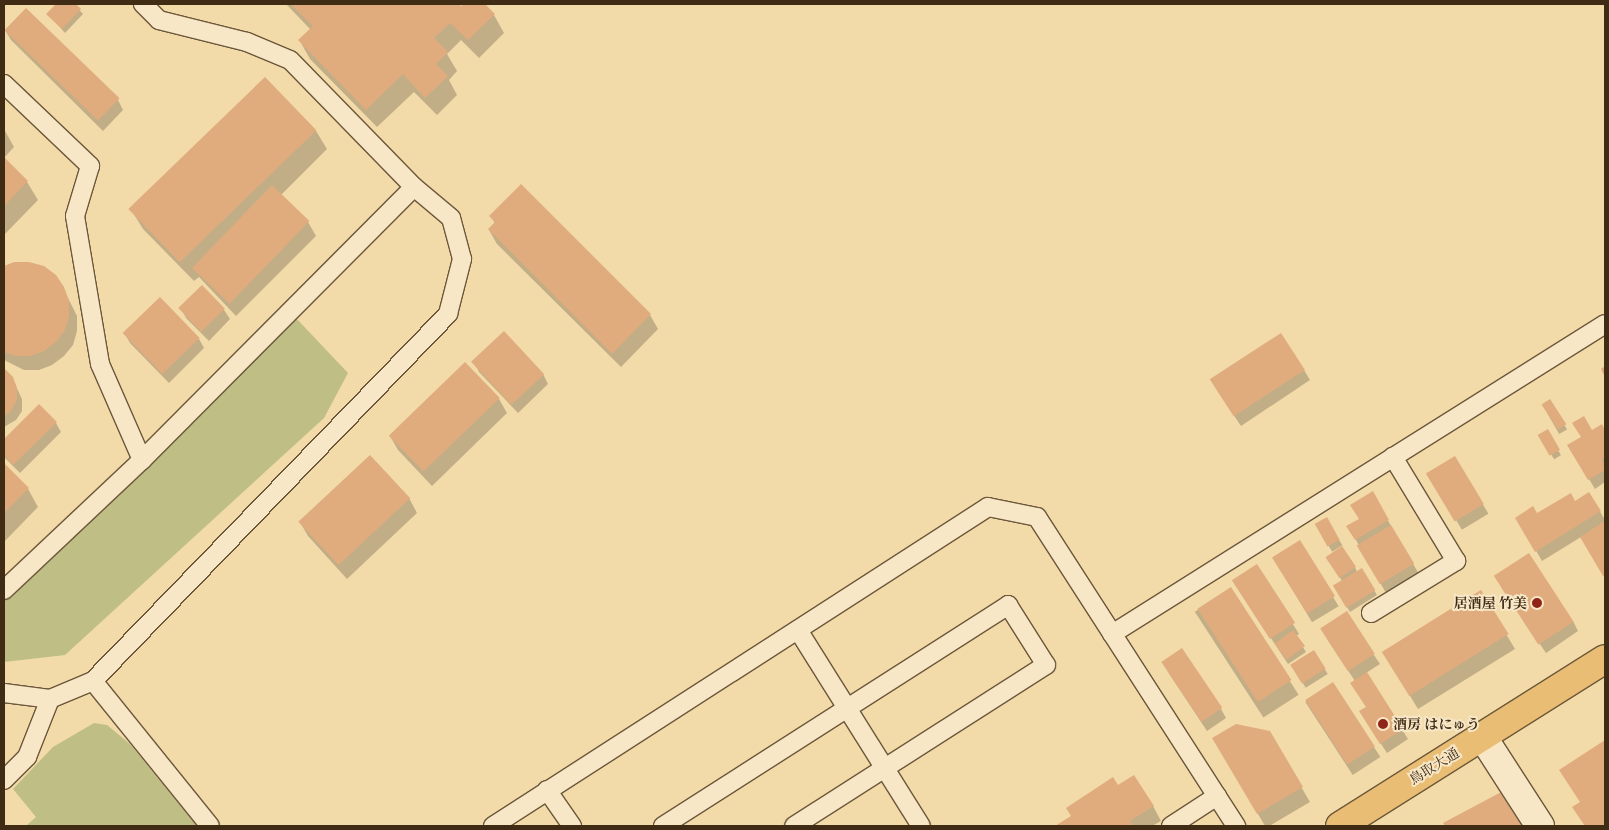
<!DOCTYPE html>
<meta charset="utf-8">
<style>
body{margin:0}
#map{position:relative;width:1609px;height:830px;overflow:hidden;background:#f2daa9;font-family:"Libre Caslon Text","Noto Serif JP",serif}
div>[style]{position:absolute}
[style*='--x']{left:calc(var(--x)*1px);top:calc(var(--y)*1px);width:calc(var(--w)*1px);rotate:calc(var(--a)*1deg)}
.green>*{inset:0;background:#bebe85}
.shadow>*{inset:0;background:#0003;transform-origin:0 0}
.building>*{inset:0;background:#e0ac7d;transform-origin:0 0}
.roads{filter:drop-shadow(1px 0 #6c573a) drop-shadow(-1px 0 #6c573a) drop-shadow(0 1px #6c573a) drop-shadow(0 -1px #6c573a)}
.lane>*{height:18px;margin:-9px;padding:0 9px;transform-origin:9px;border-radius:9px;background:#f7e7c7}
.street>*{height:28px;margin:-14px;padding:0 14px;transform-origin:14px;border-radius:14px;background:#f7e7c7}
.highway>*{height:28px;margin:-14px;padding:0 14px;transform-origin:14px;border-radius:14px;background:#e9bd74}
.dots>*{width:14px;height:14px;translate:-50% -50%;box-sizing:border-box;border:2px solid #f7e7c7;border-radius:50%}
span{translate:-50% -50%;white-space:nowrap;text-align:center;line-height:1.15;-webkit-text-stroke:4px #f7e7c7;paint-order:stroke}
.poi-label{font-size:14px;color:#402b15;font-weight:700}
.right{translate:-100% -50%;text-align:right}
.left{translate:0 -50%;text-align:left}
.street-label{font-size:14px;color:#402b15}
.frame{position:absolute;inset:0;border:5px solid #402b15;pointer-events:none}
</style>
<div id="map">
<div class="green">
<i style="clip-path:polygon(294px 316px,348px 373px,324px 418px,65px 655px,4px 662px,4px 595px)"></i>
<i style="clip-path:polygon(94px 723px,107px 725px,130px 744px,197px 826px,26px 826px,36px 817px,13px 789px,53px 747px)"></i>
</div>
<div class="shadow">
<i style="clip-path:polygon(58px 4px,74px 4px,83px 14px,65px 33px,48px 14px)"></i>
<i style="clip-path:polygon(286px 4px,457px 4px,461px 8px,466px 4px,483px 4px,494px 15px,504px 33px,479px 58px,461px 40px,447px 54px,457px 71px,449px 80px,457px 95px,437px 115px,414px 92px,377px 127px,310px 59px,300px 41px,311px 30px)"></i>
<i style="clip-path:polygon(5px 30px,118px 100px,123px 110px,103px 131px,11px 40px)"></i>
<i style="clip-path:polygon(265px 79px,316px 131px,327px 149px,281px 195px,308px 222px,316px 236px,236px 316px,199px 277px,194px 281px,143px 229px,132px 211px)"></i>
<i style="clip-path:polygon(4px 129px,14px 147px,4px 158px)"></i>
<i style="clip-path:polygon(4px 159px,27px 182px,38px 200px,4px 235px)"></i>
<i style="clip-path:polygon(491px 216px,650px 315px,658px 329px,621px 367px,497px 244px,489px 230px,495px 224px)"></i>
<i style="clip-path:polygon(15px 263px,63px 288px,77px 316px,77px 331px,73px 345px,64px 356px,52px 365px,39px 370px,24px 370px,4px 360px,4px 267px)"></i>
<i style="clip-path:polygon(181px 308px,224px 310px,230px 319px,209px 341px,186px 318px)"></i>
<i style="clip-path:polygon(125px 334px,199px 339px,204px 348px,169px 383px,130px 343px)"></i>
<i style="clip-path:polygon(474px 362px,543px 374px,548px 384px,518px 413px,479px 372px)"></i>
<i style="clip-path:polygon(465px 364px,499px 399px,507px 413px,432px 486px,398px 450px,390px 436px)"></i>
<i style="clip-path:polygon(4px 370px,12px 378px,22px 399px,22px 411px,16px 420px,4px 427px)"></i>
<i style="clip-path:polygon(1304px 370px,1310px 380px,1241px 426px,1217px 390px)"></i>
<i style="left:1550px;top:400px;width:34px;height:9px;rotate:60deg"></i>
<i style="clip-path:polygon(39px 406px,56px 423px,61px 432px,20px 473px,4px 457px,4px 440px)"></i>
<i style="clip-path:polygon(1602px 426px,1605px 432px,1605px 482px,1595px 489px,1569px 446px)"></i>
<i style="left:1547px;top:431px;width:28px;height:8px;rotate:60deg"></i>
<i style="left:1455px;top:458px;width:65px;height:31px;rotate:59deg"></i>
<i style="clip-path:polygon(4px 465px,28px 489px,38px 507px,4px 542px)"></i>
<i style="clip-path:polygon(1372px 493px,1419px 574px,1386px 593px,1348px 526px,1360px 519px)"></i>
<i style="clip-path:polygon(1589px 493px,1605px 520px,1605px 577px,1581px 537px,1542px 561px,1517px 518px,1537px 515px,1575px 502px)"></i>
<i style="clip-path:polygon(409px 498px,417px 513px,347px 579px,308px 536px,300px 522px)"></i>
<i style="left:1326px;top:519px;width:31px;height:12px;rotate:58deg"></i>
<i style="left:1300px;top:542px;width:75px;height:31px;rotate:59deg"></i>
<i style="clip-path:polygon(1328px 558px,1355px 567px,1357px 572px,1361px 569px,1377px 595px,1350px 612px,1334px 586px,1342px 581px)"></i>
<i style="clip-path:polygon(1257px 566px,1299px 634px,1296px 636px,1306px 652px,1288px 664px,1239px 590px)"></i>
<i style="clip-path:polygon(1501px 587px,1573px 621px,1578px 631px,1546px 653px)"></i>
<i style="left:1230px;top:589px;width:126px;height:42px;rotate:57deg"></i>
<i style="clip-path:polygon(1481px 592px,1515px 649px,1418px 709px,1392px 666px)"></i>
<i style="clip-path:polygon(1327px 639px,1374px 655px,1380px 664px,1366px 673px,1408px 739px,1387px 753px,1366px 721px,1367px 708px,1355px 681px)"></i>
<i style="left:1314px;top:652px;width:26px;height:26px;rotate:58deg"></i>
<i style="clip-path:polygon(1168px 672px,1221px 709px,1226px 718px,1207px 731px)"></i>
<i style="left:1333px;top:684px;width:87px;height:33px;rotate:57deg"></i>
<i style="clip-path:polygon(1269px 732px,1310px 802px,1269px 826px,1265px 826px,1214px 739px)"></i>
<i style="clip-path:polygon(1605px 741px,1605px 826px,1585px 826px,1574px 808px,1581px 803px,1561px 770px)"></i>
<i style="clip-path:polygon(1118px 787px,1153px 806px,1161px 821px,1152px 826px,1057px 826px)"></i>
<i style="clip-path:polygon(1505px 792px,1526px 826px,1446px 826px,1445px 824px)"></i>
</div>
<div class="building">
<i style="clip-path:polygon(56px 4px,76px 4px,81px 9px,62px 29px,46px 14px)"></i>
<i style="clip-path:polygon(291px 4px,459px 4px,461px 6px,464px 4px,485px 4px,495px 14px,468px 40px,450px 23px,434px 38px,448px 52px,436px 64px,448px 76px,425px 98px,403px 74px,366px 110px,298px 40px,313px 26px)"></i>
<i style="left:26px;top:8px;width:130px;height:31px;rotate:44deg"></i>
<i style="left:265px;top:77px;width:74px;height:190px;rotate:46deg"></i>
<i style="clip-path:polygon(4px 157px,28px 181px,4px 206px)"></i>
<i style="clip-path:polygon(521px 184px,651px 314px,612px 354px,488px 229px,495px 222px,489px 216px)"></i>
<i style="left:272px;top:185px;width:52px;height:115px;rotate:44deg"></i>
<i style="clip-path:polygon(14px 262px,29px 262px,44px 266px,56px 275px,64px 287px,69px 301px,69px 316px,65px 330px,56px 342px,44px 351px,30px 356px,15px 356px,4px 352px,4px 266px)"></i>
<i style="left:202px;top:285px;width:33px;height:33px;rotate:46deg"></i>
<i style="left:160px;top:297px;width:57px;height:52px;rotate:46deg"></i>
<i style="left:504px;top:331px;width:59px;height:45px;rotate:47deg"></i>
<i style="left:1281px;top:333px;width:44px;height:85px;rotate:57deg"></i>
<i style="left:465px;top:362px;width:50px;height:106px;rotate:46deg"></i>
<i style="clip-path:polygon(1605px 366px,1605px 377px,1601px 369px)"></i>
<i style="clip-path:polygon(4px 368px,13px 377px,17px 388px,17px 400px,11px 411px,4px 416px)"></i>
<i style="left:1550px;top:399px;width:30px;height:10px;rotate:57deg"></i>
<i style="clip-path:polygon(39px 404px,57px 422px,13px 465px,4px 455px,4px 439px)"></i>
<i style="clip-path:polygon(1584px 416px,1592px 430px,1602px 424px,1605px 430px,1605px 457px,1602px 459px,1605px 470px,1588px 480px,1567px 445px,1581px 437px,1572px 423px)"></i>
<i style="left:1548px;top:429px;width:24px;height:12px;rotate:60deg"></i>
<i style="left:370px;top:455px;width:59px;height:98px;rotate:47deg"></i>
<i style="left:1455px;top:456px;width:56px;height:34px;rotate:59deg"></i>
<i style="clip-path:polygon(4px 463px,29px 488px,4px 513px)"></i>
<i style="clip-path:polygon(1373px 491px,1389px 520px,1355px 540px,1346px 526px,1359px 519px,1350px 505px)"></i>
<i style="clip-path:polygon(1589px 492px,1601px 511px,1535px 552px,1515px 518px,1533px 506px,1537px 513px,1571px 493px,1575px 501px)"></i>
<i style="left:1327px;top:517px;width:26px;height:14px;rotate:61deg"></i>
<i style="clip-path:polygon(1605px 521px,1605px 575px,1603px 576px,1580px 537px)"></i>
<i style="left:1391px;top:525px;width:45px;height:40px;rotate:59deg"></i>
<i style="left:1300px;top:540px;width:66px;height:33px;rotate:58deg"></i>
<i style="left:1342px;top:546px;width:25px;height:20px;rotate:56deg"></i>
<i style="left:1529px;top:553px;width:82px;height:42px;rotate:57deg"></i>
<i style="left:1257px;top:564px;width:70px;height:30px;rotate:57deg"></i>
<i style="left:1362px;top:568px;width:26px;height:34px;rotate:59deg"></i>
<i style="left:1231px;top:587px;width:111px;height:40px;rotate:57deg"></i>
<i style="left:1481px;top:590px;width:52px;height:117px;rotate:58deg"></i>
<i style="left:1347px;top:611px;width:51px;height:32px;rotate:57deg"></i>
<i style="left:1293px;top:630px;width:20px;height:23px;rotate:53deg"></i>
<i style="left:1182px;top:648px;width:72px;height:25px;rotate:56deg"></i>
<i style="left:1314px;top:650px;width:22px;height:28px;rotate:58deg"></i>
<i style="clip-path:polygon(1367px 672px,1403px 729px,1380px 744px,1359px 711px,1366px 707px,1350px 683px)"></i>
<i style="left:1333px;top:682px;width:77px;height:33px;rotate:57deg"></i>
<i style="clip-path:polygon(1236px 724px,1270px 731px,1303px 787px,1257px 814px,1212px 738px)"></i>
<i style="clip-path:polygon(1605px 740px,1605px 826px,1585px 826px,1572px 807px,1580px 802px,1559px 770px)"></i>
<i style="clip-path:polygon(1134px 775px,1154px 806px,1130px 821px,1134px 826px,1055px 826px,1071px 816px,1066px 808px,1113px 777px,1118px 785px)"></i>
<i style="clip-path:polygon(1505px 790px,1528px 826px,1445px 826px,1443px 823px)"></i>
</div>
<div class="roads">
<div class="lane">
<i style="--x:4;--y:84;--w:119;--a:43.6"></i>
<i style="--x:90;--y:166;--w:52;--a:106.7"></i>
<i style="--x:75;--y:216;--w:150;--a:80.4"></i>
<i style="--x:100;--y:364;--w:105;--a:66.4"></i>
<i style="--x:4;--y:590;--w:190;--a:-43.3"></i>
<i style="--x:142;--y:460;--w:385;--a:-45.1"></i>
<i style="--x:1371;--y:613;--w:100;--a:-31.5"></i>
<i style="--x:1456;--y:561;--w:122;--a:-121.2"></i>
<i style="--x:798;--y:630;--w:231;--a:57.9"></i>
<i style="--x:1112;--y:634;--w:582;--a:-32.16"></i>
<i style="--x:93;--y:681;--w:186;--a:51.1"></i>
<i style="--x:4;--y:693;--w:46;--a:7.4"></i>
<i style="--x:50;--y:699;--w:47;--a:-22.7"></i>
<i style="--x:93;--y:681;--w:511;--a:-45.95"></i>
<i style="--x:448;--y:314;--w:57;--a:-75.7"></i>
<i style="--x:462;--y:259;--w:42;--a:-105"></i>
<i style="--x:451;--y:218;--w:48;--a:-140"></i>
<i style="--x:414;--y:187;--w:177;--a:-134.3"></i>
<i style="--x:290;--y:60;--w:47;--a:-157.3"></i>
<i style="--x:247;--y:42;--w:91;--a:-166"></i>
<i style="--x:159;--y:20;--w:23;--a:-135"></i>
<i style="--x:4;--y:780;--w:33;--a:-45"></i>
<i style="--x:27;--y:757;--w:62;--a:-68.4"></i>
<i style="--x:547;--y:790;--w:44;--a:55.2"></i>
<i style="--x:493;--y:826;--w:589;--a:-32.8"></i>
<i style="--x:988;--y:507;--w:50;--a:11.5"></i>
<i style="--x:1037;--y:517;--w:368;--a:57.2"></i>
<i style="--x:663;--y:826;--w:410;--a:-32.6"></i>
<i style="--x:1008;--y:605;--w:71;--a:57.7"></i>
<i style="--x:1046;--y:665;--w:299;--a:147.4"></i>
<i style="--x:1171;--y:826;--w:55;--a:-33.1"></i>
</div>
<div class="street">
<i style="--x:1482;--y:736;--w:107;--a:57.2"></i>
</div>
<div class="highway">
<i style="--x:1340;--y:826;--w:313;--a:-32.2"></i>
</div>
</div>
<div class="dots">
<i style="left:1537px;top:603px;background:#8f2418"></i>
<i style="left:1383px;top:724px;background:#8f2418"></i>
</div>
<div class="poi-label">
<span class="right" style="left:1527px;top:603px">居酒屋 竹美</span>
<span class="left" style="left:1393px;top:724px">酒房 はにゅう</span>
</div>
<div class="street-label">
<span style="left:1434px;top:766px;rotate:-32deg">鳥取大通</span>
</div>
<div class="frame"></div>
</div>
